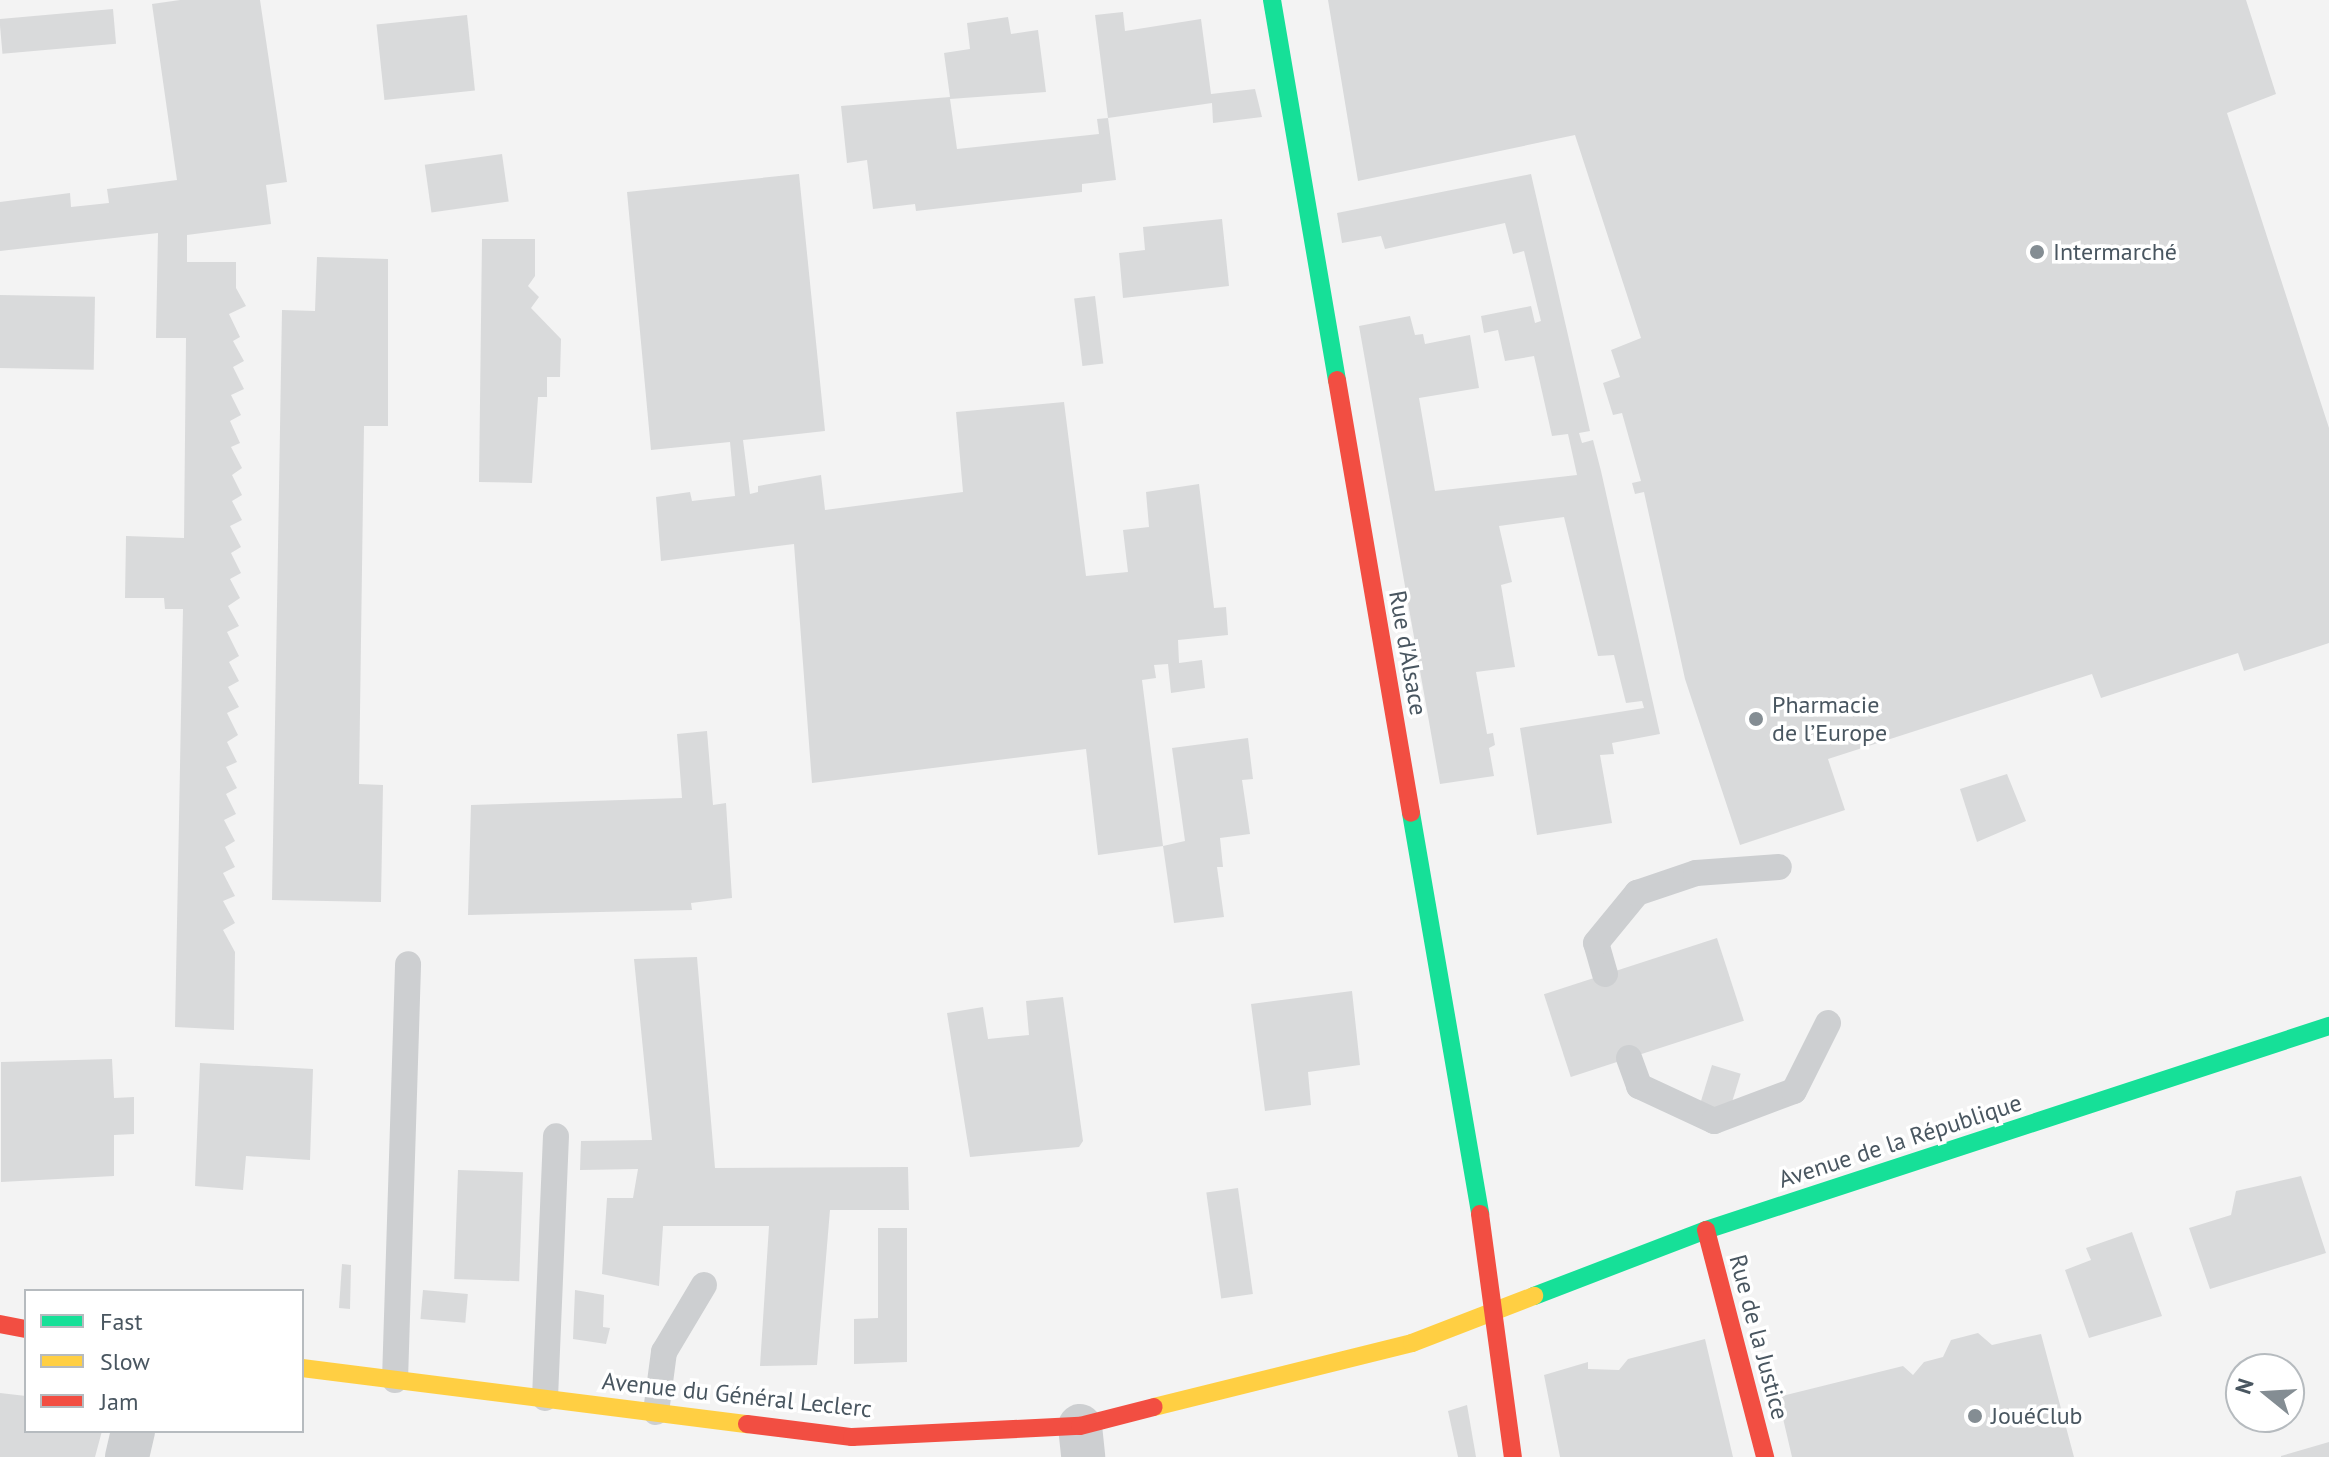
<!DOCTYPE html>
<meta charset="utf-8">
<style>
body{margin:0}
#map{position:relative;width:2329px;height:1457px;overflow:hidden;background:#f3f3f3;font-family:"PT Sans",sans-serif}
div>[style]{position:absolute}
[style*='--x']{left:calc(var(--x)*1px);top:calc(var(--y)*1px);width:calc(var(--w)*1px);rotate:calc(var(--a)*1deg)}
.building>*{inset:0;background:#d9dadb;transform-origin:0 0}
.lane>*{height:26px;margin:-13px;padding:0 13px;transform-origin:13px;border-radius:13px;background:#cdcfd1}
.street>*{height:44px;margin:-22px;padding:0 22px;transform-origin:22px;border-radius:22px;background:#cdcfd1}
.fast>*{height:18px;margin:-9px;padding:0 9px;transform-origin:9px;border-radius:9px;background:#16e098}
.slow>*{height:18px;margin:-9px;padding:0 9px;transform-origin:9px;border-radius:9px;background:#ffcf43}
.jam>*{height:18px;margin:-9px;padding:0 9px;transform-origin:9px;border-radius:9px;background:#f24e42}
.dots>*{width:22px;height:22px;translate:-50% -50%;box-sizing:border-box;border:4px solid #fff;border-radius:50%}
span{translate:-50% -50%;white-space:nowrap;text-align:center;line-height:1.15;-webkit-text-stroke:7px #fff;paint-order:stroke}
.poi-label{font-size:24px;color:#495660}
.left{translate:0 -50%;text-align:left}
.street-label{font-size:24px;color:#495660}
.legend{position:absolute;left:24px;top:1289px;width:280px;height:144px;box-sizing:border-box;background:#fff;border:2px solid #b6bbbf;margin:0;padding:10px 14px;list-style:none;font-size:24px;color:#495660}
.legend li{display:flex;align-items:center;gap:16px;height:40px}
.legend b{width:40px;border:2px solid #b6bbbf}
.north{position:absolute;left:2225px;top:1353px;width:80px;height:80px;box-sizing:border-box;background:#fff;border:2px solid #b6bbbf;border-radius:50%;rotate:288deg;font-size:22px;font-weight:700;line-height:32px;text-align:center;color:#495660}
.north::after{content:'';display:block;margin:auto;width:28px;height:36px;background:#848d93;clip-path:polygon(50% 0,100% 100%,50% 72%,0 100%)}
</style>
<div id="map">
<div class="building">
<i style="clip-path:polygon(180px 0,260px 0,287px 182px,266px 185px,271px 224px,187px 235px,187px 262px,236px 262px,236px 288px,246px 306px,229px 314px,240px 337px,233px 341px,244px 361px,233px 367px,244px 389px,231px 395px,241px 415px,230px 421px,240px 443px,231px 447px,242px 468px,232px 475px,242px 495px,232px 501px,242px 520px,230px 526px,241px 547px,231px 553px,241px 573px,230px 579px,240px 598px,228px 606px,239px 626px,227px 632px,239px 656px,229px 662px,239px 681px,228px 687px,239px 707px,227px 713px,238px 735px,227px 742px,237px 762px,226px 767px,237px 788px,226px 794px,236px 814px,224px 820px,235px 841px,225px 847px,235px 867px,223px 873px,235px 896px,223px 901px,235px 923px,223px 930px,235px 952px,234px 1030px,175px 1027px,183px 609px,165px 609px,164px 598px,125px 598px,126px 536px,184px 538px,186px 338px,156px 338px,158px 233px,0 251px,0 202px,70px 193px,71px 207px,109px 203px,107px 189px,177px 180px,152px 4px)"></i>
<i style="clip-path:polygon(1328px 0,2246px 0,2276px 94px,2227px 113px,2329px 428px,2329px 643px,2244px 671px,2238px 653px,2101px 698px,2092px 674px,1828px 759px,1845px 810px,1740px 845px,1685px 679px,1644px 492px,1635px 494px,1632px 483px,1641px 481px,1622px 413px,1613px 415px,1603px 383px,1620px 377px,1611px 350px,1641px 338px,1575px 135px,1358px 181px)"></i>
<i style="left:113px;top:9px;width:35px;height:114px;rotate:85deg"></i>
<i style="clip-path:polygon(1123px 12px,1125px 31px,1201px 19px,1211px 94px,1255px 89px,1262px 117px,1213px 123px,1212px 103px,1108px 118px,1095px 15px)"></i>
<i style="left:467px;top:15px;width:76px;height:91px;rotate:84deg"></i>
<i style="clip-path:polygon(1008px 17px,1011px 34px,1038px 30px,1046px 92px,950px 99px,957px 149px,1099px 134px,1097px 119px,1108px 118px,1116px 180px,1082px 184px,1082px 192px,916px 211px,915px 204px,873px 209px,867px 160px,847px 163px,841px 106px,950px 97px,944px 53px,970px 49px,967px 23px)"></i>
<i style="left:502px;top:154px;width:48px;height:78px;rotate:82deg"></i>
<i style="clip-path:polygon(799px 174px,825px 431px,743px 440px,750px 494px,758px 492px,758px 486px,821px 475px,825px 510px,963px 492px,956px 412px,1064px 402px,1086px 576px,1128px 572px,1123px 530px,1149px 527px,1146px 492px,1199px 484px,1214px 608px,1226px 607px,1228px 635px,1178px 640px,1179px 663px,1202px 660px,1205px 688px,1171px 693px,1168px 664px,1154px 665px,1156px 678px,1142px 680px,1163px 846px,1098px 855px,1086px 749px,812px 783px,794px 544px,661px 561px,656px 497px,690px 492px,692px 501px,735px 496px,730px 442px,651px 450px,627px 192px)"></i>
<i style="clip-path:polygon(1531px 174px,1590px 431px,1579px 433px,1582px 443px,1593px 440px,1601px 471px,1660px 734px,1612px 743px,1614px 754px,1600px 755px,1612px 823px,1537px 835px,1520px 728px,1644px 708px,1642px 701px,1626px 703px,1614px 655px,1598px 656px,1564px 517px,1499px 526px,1512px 582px,1501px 585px,1515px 667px,1476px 672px,1487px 734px,1493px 733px,1495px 745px,1489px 748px,1494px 776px,1440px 784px,1359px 326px,1410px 316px,1415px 335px,1423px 334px,1425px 344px,1470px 335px,1479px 388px,1419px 398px,1435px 491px,1577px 475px,1568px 434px,1552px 436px,1534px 356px,1505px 361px,1498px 330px,1484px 333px,1481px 316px,1531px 306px,1535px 323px,1541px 321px,1524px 251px,1513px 254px,1505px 223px,1385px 249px,1381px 236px,1342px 243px,1337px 213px)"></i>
<i style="clip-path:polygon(1222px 219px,1229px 286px,1123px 298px,1119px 253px,1145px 250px,1143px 227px)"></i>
<i style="clip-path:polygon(482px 239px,535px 239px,535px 276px,528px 286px,539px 297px,531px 308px,561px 339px,560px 377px,547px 377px,547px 397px,538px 397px,532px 483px,479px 482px)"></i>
<i style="clip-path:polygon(317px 257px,388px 259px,388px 426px,364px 426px,359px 784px,383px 785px,381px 902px,272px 900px,282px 310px,315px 311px)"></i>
<i style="left:0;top:295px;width:95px;height:73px;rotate:1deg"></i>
<i style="left:1095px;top:296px;width:68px;height:21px;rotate:83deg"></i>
<i style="clip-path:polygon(707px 731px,713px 805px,726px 803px,732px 898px,691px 903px,692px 910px,468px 915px,471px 805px,682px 798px,677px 734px)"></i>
<i style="clip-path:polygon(1248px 738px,1253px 779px,1242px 780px,1250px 834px,1220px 838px,1223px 867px,1217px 867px,1224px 917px,1174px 923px,1163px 846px,1185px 841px,1172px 748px)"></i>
<i style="clip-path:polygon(2007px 774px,2026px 821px,1977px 842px,1960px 789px)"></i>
<i style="left:1717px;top:938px;width:87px;height:182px;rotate:72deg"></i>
<i style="clip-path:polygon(697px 957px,715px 1168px,908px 1167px,909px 1210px,830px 1210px,817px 1365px,760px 1366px,769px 1226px,663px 1226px,659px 1286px,602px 1274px,607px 1198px,633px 1198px,638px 1169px,580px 1170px,581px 1141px,652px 1140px,634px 959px)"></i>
<i style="clip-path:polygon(1352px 991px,1360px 1065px,1308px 1072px,1311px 1105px,1265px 1111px,1251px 1004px)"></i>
<i style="clip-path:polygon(1063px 997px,1083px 1141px,1079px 1147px,970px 1157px,947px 1013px,983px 1007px,988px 1039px,1029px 1035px,1026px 1001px)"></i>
<i style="clip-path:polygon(112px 1059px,114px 1098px,134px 1097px,134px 1134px,114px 1135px,114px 1176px,1px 1182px,1px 1062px)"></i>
<i style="clip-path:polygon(200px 1063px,313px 1069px,310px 1160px,246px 1156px,243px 1190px,195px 1186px)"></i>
<i style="left:1712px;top:1065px;width:30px;height:41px;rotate:17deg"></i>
<i style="left:458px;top:1170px;width:65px;height:109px;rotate:2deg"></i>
<i style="clip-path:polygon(2301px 1176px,2326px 1253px,2210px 1289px,2189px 1228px,2231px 1215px,2236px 1191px)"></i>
<i style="left:1238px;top:1188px;width:107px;height:32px;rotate:82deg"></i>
<i style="clip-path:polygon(878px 1228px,907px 1228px,907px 1362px,854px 1364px,854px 1319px,878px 1318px)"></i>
<i style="clip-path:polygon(2132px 1232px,2162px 1316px,2089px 1338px,2065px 1270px,2091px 1260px,2086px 1248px)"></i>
<i style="clip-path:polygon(342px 1264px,351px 1265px,350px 1309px,339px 1308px)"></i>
<i style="left:423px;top:1290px;width:45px;height:29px;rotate:5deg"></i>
<i style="clip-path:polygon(575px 1290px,604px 1295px,603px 1327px,610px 1328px,606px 1344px,573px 1339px)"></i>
<i style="clip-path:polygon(1978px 1333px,1992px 1345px,2041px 1334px,2074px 1457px,1792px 1457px,1778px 1397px,1903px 1366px,1913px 1375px,1924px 1362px,1943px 1357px,1951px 1340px)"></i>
<i style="clip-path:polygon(1705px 1339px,1733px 1457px,1560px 1457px,1544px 1375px,1588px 1362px,1588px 1369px,1619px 1370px,1628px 1359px)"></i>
<i style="clip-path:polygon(0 1393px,26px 1396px,26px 1431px,102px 1431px,95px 1457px,0 1457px)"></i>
<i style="clip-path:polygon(1467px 1405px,1476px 1457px,1458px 1457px,1448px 1411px)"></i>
<i style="clip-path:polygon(2329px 1442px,2329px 1457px,2281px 1457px,2281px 1456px)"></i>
</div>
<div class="lane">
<i style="--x:1605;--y:974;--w:32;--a:-106"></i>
<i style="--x:1596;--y:943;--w:65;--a:-50.6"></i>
<i style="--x:1637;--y:893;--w:62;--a:-18.7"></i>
<i style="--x:1696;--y:873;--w:83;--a:-4.1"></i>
<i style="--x:1629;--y:1058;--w:30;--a:70"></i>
<i style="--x:1639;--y:1086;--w:83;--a:25"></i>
<i style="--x:1714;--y:1121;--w:85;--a:-20.6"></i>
<i style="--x:1794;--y:1091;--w:76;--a:-63.4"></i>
<i style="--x:395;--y:1380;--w:416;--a:-88.2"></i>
<i style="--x:545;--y:1398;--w:262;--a:-87.6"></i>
<i style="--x:656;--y:1412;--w:61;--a:-82.4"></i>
<i style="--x:664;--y:1352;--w:78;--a:-59.2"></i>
</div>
<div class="street">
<i style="--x:1080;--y:1426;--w:31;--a:84"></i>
<i style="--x:127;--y:1457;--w:27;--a:-77"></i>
</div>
<div class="fast">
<i style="--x:1272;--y:0;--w:386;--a:80.3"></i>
<i style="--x:1411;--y:813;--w:407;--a:80.2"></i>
<i style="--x:1534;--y:1296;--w:184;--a:-21"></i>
<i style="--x:1706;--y:1230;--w:656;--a:-18.13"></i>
</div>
<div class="slow">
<i style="--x:302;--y:1368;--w:449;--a:7.2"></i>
<i style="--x:1154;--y:1407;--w:266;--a:-13.9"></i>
<i style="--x:1412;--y:1343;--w:131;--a:-21.1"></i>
</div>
<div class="jam">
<i style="--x:1337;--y:380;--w:439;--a:80.3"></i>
<i style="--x:1480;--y:1214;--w:245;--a:82.3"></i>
<i style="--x:1706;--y:1230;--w:235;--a:75.4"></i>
<i style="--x:0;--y:1324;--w:26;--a:11"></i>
<i style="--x:747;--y:1424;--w:106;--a:7.1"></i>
<i style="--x:852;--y:1437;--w:228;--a:-2.8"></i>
<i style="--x:1080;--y:1426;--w:76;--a:-14.4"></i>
</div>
<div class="dots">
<i style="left:2037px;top:252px;background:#848d93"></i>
<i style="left:1756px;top:719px;background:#848d93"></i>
<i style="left:1975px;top:1416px;background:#848d93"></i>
</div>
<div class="poi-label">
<span class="left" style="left:2053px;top:252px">Intermarché</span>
<span class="left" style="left:1772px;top:719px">Pharmacie<br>de l’Europe</span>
<span class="left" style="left:1991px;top:1416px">JouéClub</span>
</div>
<div class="street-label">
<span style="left:1408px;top:653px;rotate:80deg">Rue d'Alsace</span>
<span style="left:1900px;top:1141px;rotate:-18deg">Avenue de la République</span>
<span style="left:1759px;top:1337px;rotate:75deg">Rue de la Justice</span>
<span style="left:737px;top:1395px;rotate:6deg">Avenue du Général Leclerc</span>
</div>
<ul class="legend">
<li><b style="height:10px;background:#16e098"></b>Fast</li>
<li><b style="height:10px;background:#ffcf43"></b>Slow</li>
<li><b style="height:10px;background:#f24e42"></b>Jam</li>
</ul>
<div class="north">N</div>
</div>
